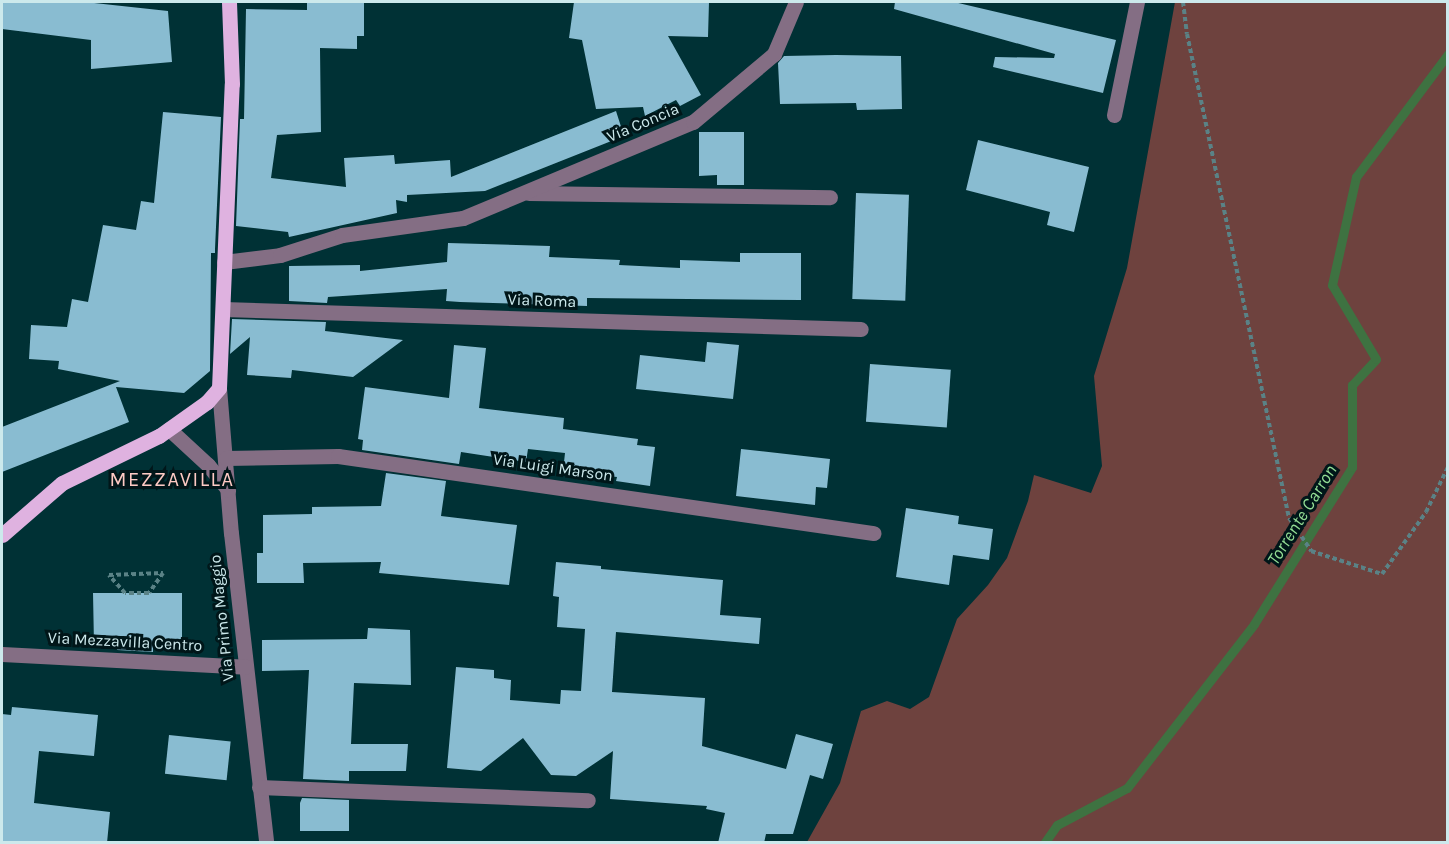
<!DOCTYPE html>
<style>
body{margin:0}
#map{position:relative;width:1449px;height:844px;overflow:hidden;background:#003135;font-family:Karla,sans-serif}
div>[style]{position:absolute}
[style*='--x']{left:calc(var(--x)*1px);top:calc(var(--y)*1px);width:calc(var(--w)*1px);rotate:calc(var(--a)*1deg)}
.green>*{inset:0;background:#6e423e}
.stream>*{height:9px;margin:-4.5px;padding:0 4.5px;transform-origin:4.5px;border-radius:4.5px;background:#3e7241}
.building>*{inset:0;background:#89bcd1;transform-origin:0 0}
.path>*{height:4px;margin-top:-2px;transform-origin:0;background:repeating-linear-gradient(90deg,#5a8286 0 4.5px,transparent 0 7.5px)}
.minor>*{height:15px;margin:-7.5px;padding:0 7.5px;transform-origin:7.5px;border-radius:7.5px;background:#846e84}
.major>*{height:15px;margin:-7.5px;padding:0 7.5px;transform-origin:7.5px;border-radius:7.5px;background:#dfb2e0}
span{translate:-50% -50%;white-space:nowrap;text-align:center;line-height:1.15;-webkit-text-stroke:6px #001619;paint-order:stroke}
.street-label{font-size:16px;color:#cce9ec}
.water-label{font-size:18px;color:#92dc94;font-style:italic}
.quarter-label{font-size:20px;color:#fecac4;letter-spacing:1.5px}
.frame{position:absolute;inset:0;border:3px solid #cce9ec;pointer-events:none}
</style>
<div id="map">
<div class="green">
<i style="clip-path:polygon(1175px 2px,1447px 2px,1447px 842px,807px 842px,840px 783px,861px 711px,887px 701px,910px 709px,929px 697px,957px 619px,988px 585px,1007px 558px,1028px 501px,1034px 475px,1091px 493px,1102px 466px,1094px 376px,1127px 268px)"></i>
</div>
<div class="stream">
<i style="--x:1045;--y:842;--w:21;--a:-55"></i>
<i style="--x:1057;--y:825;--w:79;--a:-27.9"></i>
<i style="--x:1127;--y:788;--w:207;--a:-52.2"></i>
<i style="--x:1254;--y:624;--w:185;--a:-58"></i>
<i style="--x:1352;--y:467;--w:82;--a:-90"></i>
<i style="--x:1352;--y:385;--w:35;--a:-47"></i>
<i style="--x:1376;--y:359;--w:86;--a:-120.7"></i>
<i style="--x:1332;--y:285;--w:111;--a:-77.5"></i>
<i style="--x:1356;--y:177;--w:154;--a:-53.2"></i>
</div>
<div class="building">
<i style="clip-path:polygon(2px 2px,85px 2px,168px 11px,172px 62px,91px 69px,91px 40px,2px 29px)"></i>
<i style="clip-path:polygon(307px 2px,364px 2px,364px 36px,357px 36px,357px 49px,320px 48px,321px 132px,277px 135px,271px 178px,346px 187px,344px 158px,394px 155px,395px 164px,450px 160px,451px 177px,616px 111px,624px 136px,485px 191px,407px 195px,407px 202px,396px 200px,397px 213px,289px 237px,288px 232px,236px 226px,240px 119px,244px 119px,246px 9px,307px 10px)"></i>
<i style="clip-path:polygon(574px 2px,709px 2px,708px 37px,668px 36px,701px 95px,680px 106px,676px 100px,645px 116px,643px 107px,596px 109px,582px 40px,569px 38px)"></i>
<i style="clip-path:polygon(895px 2px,954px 2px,1116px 40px,1103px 93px,993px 67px,995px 57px,1054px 58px,1055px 54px,894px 9px)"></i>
<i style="clip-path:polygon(836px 55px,901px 56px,902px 109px,857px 110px,856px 103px,780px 104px,778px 63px,784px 56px)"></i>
<i style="clip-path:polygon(163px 112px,221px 117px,215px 249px,215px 253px,211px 253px,210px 371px,184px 393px,116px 387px,129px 422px,2px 472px,2px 427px,120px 381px,58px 369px,59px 361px,29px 359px,31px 325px,67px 327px,72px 299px,88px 302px,103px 225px,136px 230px,141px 201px,154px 203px)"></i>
<i style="clip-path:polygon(699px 132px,744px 132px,744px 185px,717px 185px,717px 175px,699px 176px)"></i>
<i style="clip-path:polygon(978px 140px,1089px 167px,1074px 232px,1047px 225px,1050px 212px,966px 190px)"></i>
<i style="left:856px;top:193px;width:53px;height:106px;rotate:2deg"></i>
<i style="clip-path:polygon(448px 243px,550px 246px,549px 257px,620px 260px,619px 265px,680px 268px,680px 260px,740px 262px,740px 253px,801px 253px,801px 300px,587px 298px,587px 306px,460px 302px,446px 301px,447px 289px,328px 297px,327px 303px,289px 301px,289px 266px,360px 265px,360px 271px,447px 262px)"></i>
<i style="clip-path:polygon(232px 319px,326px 322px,325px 331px,403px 340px,353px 377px,292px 370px,291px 378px,247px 375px,250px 337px,230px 354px)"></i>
<i style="clip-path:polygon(707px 342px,739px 345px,733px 399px,636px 389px,640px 355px,705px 362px)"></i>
<i style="clip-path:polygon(454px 345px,486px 348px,479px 408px,564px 418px,563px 429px,638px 439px,637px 445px,655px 447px,650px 486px,616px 481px,617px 477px,563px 471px,565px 453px,528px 449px,526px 462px,461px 452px,459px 464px,362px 450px,363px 440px,358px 439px,365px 387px,449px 398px)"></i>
<i style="left:870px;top:364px;width:81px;height:58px;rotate:4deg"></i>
<i style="clip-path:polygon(741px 449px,830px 459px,827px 488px,816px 487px,815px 505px,736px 496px)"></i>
<i style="clip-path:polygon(386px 473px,446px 481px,441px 516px,517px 525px,509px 585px,379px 573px,381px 562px,303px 563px,304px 583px,257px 583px,257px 553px,263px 553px,263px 515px,312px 514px,312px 507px,381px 506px)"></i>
<i style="clip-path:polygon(906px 508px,959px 516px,958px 524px,993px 529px,989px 560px,953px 555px,949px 585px,896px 577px)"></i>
<i style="clip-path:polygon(556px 562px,601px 566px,601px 569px,723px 580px,720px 615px,761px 618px,759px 644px,616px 632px,612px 692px,705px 698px,702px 746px,786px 769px,796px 734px,833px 744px,823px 779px,810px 775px,793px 834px,766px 834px,764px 843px,718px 843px,725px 813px,706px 809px,707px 806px,610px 799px,613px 751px,576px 776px,551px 775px,523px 738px,481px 771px,447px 768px,456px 667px,494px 670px,494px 678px,511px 680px,510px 700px,560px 704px,561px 690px,581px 691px,585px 629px,557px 627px,559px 597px,553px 596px)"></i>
<i style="clip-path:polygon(93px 593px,182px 593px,182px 647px,153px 647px,153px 652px,117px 650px,117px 645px,94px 645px)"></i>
<i style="clip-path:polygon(368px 628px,410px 630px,411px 685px,354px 683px,351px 744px,408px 744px,406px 771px,349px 771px,349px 781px,303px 779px,309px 670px,262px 671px,262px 640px,367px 639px)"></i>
<i style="clip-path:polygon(12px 707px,98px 715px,94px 756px,39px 751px,34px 803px,110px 812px,107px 843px,2px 843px,2px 714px,11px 715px)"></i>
<i style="left:169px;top:735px;width:62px;height:39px;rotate:6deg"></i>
<i style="clip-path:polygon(302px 798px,349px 800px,349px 831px,300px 831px,300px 803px)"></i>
</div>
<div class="path">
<i style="--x:1183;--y:2;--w:32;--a:83"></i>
<i style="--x:1187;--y:34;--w:495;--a:78.1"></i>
<i style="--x:1289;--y:518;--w:40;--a:56"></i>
<i style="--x:1311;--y:551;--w:75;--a:17.9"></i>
<i style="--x:1382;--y:574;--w:76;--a:-54.6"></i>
<i style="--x:1426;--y:512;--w:50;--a:-63.9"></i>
<i style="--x:163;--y:573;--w:24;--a:125"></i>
<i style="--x:149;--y:593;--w:24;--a:180"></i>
<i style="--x:125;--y:593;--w:24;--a:-132"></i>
<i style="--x:109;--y:575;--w:54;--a:-2.1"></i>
</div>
<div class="minor">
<i style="--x:1114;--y:115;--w:115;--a:-78.5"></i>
<i style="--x:529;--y:193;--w:301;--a:0.8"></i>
<i style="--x:224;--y:262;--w:56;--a:-7.1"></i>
<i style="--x:280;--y:255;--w:65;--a:-17.9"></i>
<i style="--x:342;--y:235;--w:122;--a:-8"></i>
<i style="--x:463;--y:218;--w:249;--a:-22.7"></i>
<i style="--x:693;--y:122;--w:106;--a:-40"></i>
<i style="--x:774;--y:54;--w:56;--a:-67.1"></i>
<i style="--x:223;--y:309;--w:638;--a:1.8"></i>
<i style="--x:219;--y:388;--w:145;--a:85.3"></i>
<i style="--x:231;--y:533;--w:311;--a:83.5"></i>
<i style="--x:169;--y:429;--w:53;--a:42.7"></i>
<i style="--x:208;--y:465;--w:32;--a:51"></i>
<i style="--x:226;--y:458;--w:112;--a:-1"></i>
<i style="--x:338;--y:456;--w:541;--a:8.19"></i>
<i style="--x:2;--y:654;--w:244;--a:3"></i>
<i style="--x:259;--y:787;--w:329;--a:2.3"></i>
</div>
<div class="major">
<i style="--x:2;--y:535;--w:79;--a:-40.9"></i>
<i style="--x:62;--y:483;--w:108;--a:-25.9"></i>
<i style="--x:159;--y:436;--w:59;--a:-35.3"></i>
<i style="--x:207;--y:402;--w:18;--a:-49"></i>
<i style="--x:219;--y:388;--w:304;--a:-87.6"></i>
<i style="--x:232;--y:84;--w:82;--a:-92.1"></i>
</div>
<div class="street-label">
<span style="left:643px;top:123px;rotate:-23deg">Via Concia</span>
<span style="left:542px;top:301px;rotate:2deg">Via Roma</span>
<span style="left:553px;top:468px;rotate:8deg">Via Luigi Marson</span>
<span style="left:222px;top:618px;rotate:-96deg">Via Primo Maggio</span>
<span style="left:125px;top:642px;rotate:3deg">Via Mezzavilla Centro</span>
</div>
<div class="water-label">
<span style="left:1302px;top:515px;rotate:-58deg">Torrente Carron</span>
</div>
<div class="quarter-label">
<span style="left:172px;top:479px">MEZZAVILLA</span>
</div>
<div class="frame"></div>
</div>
